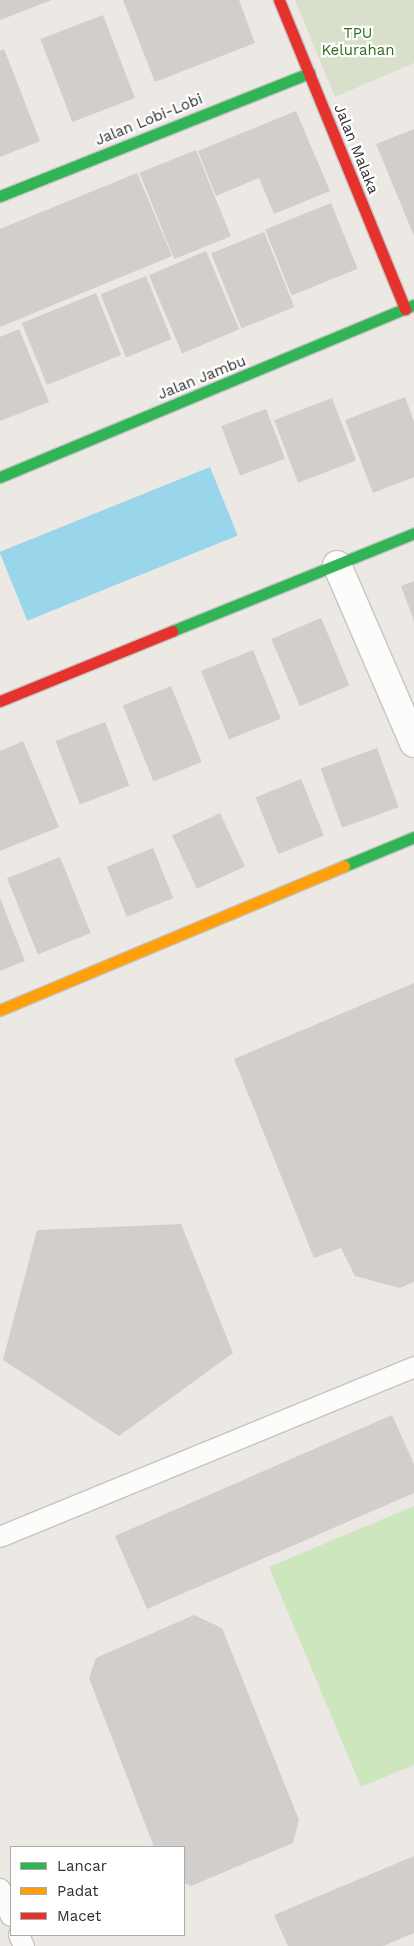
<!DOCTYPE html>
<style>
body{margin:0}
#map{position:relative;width:414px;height:1946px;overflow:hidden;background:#ece8e4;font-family:"Work Sans",sans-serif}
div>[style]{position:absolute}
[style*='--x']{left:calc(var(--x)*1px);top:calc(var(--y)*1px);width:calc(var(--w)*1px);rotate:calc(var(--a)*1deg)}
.green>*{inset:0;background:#cee6be}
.cemetery>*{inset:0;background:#d8e0cc}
.water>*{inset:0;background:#99d6ec;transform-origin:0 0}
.building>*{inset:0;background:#d1cecb;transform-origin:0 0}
.roads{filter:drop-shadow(1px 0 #c5c4c5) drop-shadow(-1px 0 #c5c4c5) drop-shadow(0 1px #c5c4c5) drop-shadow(0 -1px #c5c4c5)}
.lane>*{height:20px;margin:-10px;padding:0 10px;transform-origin:10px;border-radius:10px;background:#fcfcfb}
.street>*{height:28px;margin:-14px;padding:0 14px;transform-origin:14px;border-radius:14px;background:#fcfcfb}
.fast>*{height:11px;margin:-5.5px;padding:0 5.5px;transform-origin:5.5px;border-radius:5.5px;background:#30b455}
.slow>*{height:11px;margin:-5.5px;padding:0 5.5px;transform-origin:5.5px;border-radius:5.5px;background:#ff9f0a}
.jam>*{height:11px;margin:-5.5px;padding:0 5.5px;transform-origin:5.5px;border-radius:5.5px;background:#e5322d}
span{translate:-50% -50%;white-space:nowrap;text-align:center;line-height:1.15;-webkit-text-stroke:4.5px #fff;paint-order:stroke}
.park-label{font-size:15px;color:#2c6e1b}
.street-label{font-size:15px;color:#2e2e2e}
.legend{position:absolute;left:10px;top:1846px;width:175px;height:90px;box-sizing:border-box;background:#fff;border:1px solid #ababab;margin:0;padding:6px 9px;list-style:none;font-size:15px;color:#2e2e2e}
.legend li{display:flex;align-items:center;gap:10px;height:25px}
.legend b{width:25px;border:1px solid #ababab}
</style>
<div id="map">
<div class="green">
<i style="clip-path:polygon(414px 1506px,414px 1765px,361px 1787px,269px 1567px)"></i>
</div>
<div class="cemetery">
<i style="clip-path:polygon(295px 0,414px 0,414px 63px,335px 97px)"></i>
</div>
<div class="water">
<i style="left:210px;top:467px;width:74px;height:227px;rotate:68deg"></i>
</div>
<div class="building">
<i style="clip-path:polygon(0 0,52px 0,0 20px)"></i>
<i style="clip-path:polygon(123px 0,239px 0,255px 43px,155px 82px)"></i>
<i style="left:103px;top:15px;width:89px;height:67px;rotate:69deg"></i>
<i style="clip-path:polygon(4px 49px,40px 141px,0 157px,0 51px)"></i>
<i style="clip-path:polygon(296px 111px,330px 191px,274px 214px,259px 178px,216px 196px,198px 151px)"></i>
<i style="clip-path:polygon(414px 129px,414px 236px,376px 144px)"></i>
<i style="left:196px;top:150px;width:93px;height:61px;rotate:68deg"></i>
<i style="clip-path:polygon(137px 173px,172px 256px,0 327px,0 229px)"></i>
<i style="left:331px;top:203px;width:71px;height:71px;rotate:68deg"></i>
<i style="left:264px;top:232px;width:81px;height:57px;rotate:68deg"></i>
<i style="left:206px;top:251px;width:85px;height:62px;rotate:67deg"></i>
<i style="left:146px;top:276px;width:68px;height:49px;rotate:68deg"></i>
<i style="left:96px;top:293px;width:67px;height:80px;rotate:68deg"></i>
<i style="clip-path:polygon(19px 329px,49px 402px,0 421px,0 337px)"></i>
<i style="clip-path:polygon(405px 397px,414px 422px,414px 477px,373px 493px,345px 420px)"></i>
<i style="left:332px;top:398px;width:67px;height:62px;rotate:69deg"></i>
<i style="left:266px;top:409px;width:53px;height:48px;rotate:69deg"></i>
<i style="clip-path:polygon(414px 581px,414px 621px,401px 586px)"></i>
<i style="left:321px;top:618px;width:73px;height:54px;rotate:67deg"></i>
<i style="left:253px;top:650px;width:74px;height:56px;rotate:68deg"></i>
<i style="left:171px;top:686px;width:82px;height:52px;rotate:68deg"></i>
<i style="left:105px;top:722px;width:68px;height:53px;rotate:69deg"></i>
<i style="clip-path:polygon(23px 741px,59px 827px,0 851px,0 751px)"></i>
<i style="left:377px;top:748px;width:63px;height:60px;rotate:70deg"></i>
<i style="left:301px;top:779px;width:61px;height:49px;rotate:68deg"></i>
<i style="left:220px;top:813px;width:59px;height:53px;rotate:65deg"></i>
<i style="left:153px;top:848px;width:54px;height:50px;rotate:68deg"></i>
<i style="left:60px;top:857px;width:82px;height:57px;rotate:68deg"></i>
<i style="clip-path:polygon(0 898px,25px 961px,0 971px)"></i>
<i style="clip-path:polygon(414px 983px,414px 1282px,400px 1288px,355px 1276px,341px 1248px,314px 1258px,234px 1059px)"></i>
<i style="clip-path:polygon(181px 1224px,233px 1353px,119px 1436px,3px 1360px,37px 1230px)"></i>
<i style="clip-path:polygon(392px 1415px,414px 1464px,414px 1493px,147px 1609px,115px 1536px)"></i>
<i style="clip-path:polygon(194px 1615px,222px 1628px,299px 1820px,293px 1843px,191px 1886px,184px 1883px,184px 1847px,154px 1847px,89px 1678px,96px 1658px)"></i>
<i style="clip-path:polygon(414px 1856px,414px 1933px,383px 1946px,288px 1946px,274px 1915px)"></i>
</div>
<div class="roads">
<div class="lane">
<i style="--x:0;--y:1537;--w:448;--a:-22.3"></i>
<i style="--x:0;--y:1889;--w:29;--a:68"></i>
<i style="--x:19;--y:1935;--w:12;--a:66"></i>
</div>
<div class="street">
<i style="--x:337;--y:565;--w:194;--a:66.6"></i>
</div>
<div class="fast">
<i style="--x:0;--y:196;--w:333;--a:-21.7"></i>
<i style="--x:0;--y:477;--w:448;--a:-22.6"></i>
<i style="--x:172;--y:631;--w:261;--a:-22"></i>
<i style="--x:344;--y:866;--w:76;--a:-22.5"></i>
</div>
<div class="slow">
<i style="--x:0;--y:1010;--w:373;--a:-22.7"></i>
</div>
<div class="jam">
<i style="--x:279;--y:0;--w:334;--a:67.8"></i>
<i style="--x:0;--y:701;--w:186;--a:-22.1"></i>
</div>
</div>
<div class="park-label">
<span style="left:358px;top:42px">TPU<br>Kelurahan</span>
</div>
<div class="street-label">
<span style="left:149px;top:120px;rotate:-22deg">Jalan Lobi-Lobi</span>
<span style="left:356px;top:149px;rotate:68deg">Jalan Malaka</span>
<span style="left:202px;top:378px;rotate:-22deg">Jalan Jambu</span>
</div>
<ul class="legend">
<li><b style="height:6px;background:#30b455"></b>Lancar</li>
<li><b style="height:6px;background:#ff9f0a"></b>Padat</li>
<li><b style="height:6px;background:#e5322d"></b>Macet</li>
</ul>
</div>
